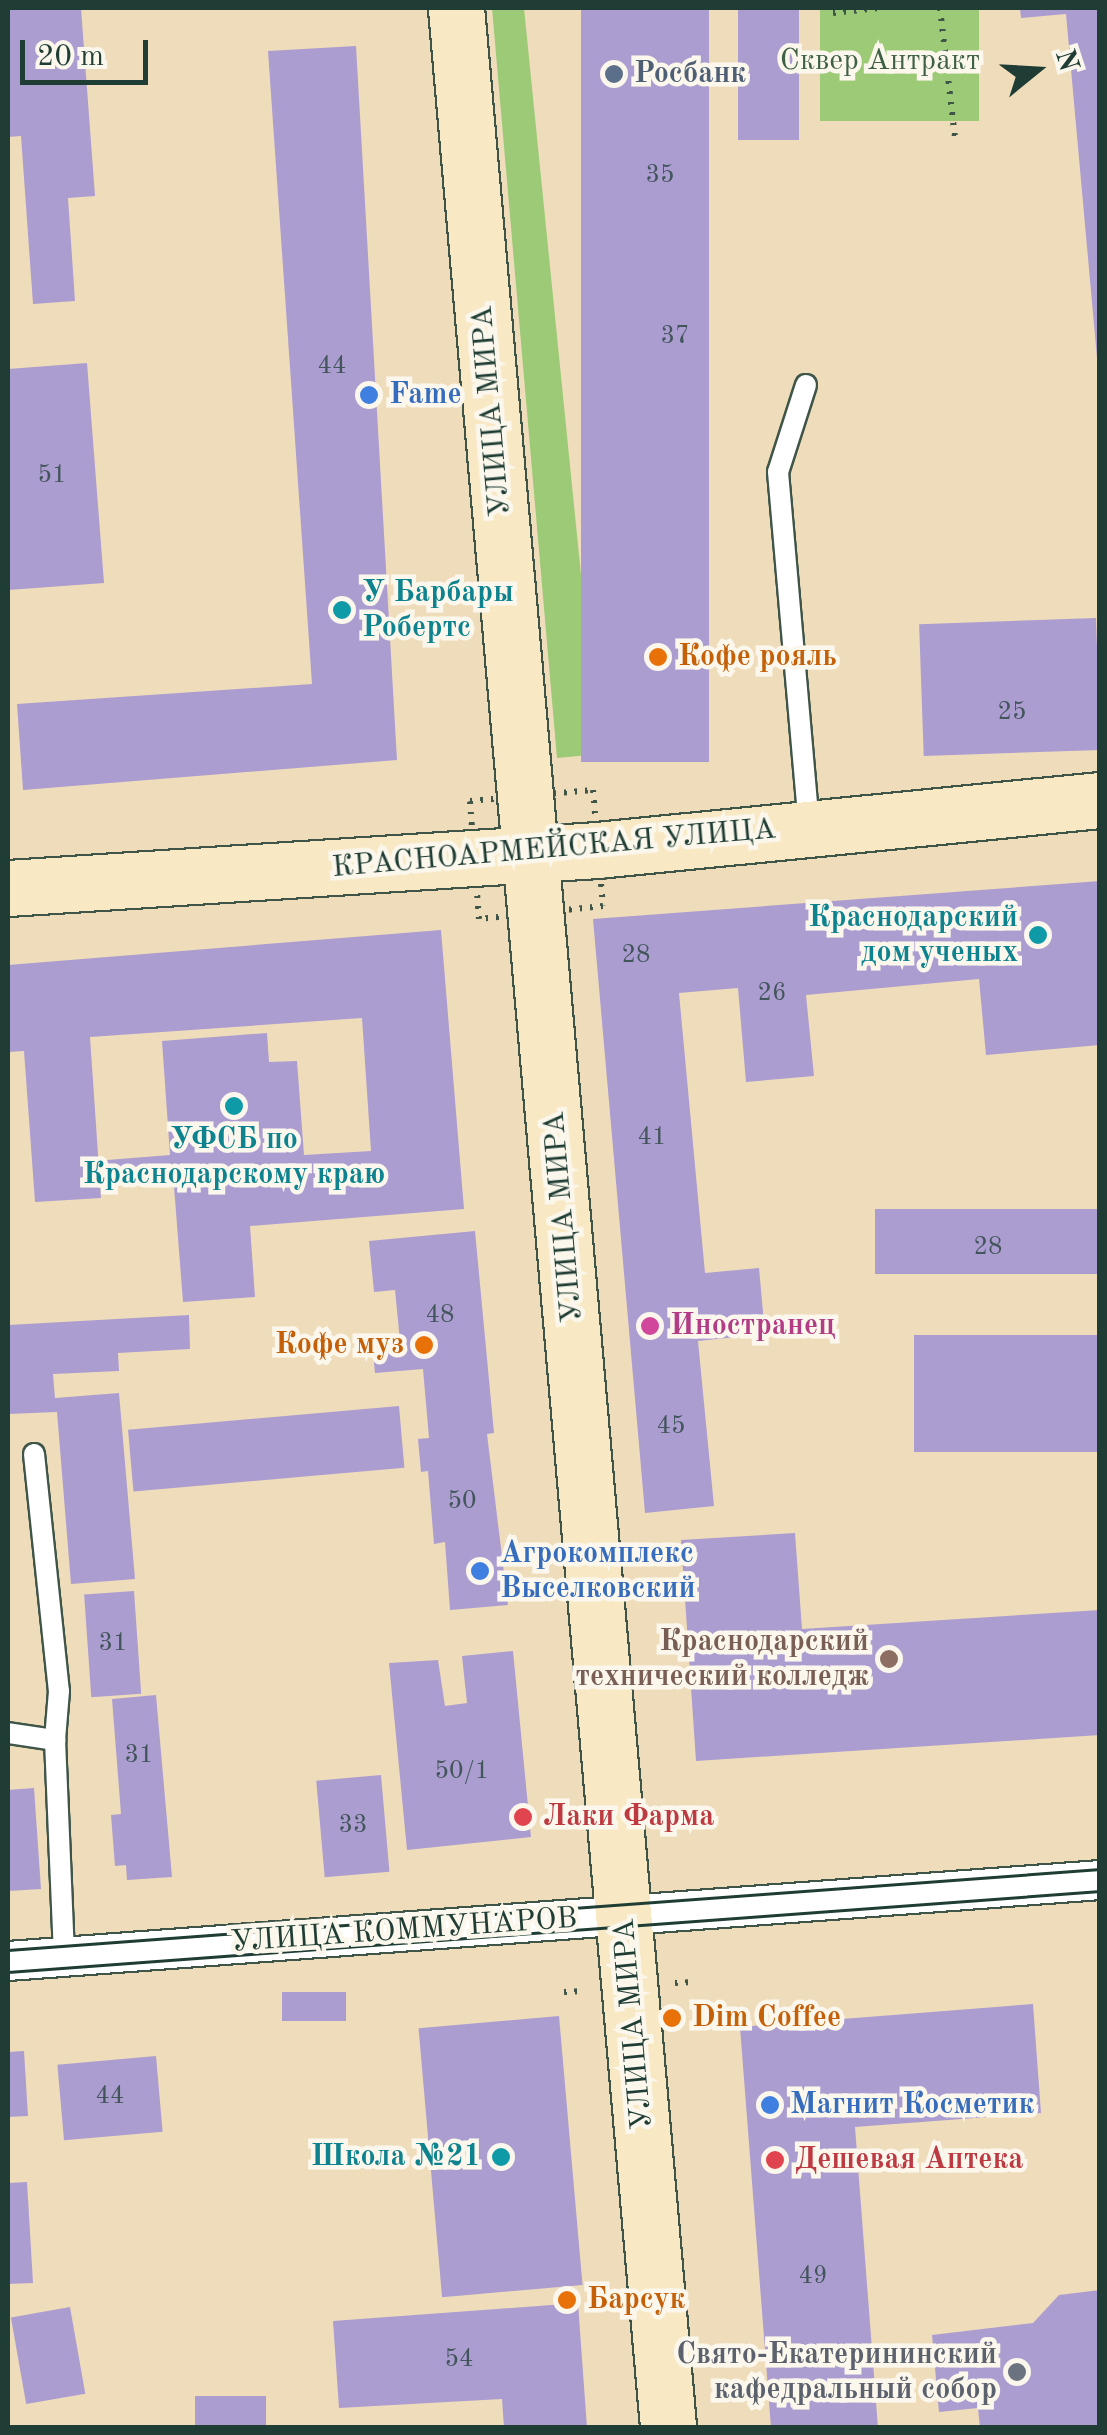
<!DOCTYPE html>
<meta charset="utf-8">
<style>
body{margin:0}
#map{position:relative;width:1107px;height:2435px;overflow:hidden;background:#efdcbb;font-family:"Old Standard TT",serif}
div>[style]{position:absolute}
[style*='--x']{left:calc(var(--x)*1px);top:calc(var(--y)*1px);width:calc(var(--w)*1px);rotate:calc(var(--a)*1deg)}
.green>*{inset:0;background:#9dca77;transform-origin:0 0}
.building>*{inset:0;background:#ac9dd0;transform-origin:0 0}
.path>*{height:6px;margin-top:-3px;transform-origin:0;background:repeating-linear-gradient(90deg,#3e5548 0 2.5px,transparent 0 10.5px)}
.roads{filter:drop-shadow(2px 0 #3e5548) drop-shadow(-2px 0 #3e5548) drop-shadow(0 2px #3e5548) drop-shadow(0 -2px #3e5548)}
.lane>*{height:20px;margin:-10px;padding:0 10px;transform-origin:10px;border-radius:10px;background:#fff}
.street>*{height:38px;margin:-19px;padding:0 19px;transform-origin:19px;border-radius:19px;background:#fff}
.secondary>*{height:55px;margin:-27.5px;padding:0 27.5px;transform-origin:27.5px;border-radius:27.5px;background:#f8e8c3}
.tram>*{height:2.5px;margin:-1.25px;padding:0 1.25px;transform-origin:1.25px;border-radius:1.25px;background:#1f3d34}
.dots>*{width:28px;height:28px;translate:-50% -50%;box-sizing:border-box;border:5px solid #fbf7ec;border-radius:50%}
span{translate:-50% -50%;white-space:nowrap;text-align:center;line-height:1.15;-webkit-text-stroke:9px #fbf7ec;paint-order:stroke}
.number-label{font-size:25px;color:#42555b}
.number-label span{-webkit-text-stroke-width:0}
.park-label{font-size:30px;color:#3e6045}
.service-label{font-size:30px;color:#4e5e75;font-weight:700}
.left{translate:0 -50%;text-align:left}
.shop-label{font-size:30px;color:#366cbe;font-weight:700}
.street-label{font-size:30px;color:#1f3d34}
.culture-label{font-size:30px;color:#0d838f;font-weight:700}
.right{translate:-100% -50%;text-align:right}
.food-label{font-size:30px;color:#c56008;font-weight:700}
.hotel-label{font-size:30px;color:#b23c85;font-weight:700}
.education-label{font-size:30px;color:#785e54;font-weight:700}
.health-label{font-size:30px;color:#be3a42;font-weight:700}
.worship-label{font-size:30px;color:#5b616d;font-weight:700}
.frame{position:absolute;inset:0;border:10px solid #1f3d34;pointer-events:none}
.north{position:absolute;left:987px;top:20px;width:100px;height:100px;-webkit-text-stroke:8px #fbf7ec;paint-order:stroke;rotate:72deg;font-size:28px;font-weight:700;line-height:40px;text-align:center;color:#1f3d34}
.north::after{content:'';display:block;margin:auto;width:35px;height:45px;background:#1f3d34;clip-path:polygon(50% 0,100% 100%,50% 72%,0 100%)}
.scale{position:absolute;left:20px;top:40px;width:128px;height:45px;box-sizing:border-box;border:5px solid #1f3d34;border-top:0;padding-left:12px;font-size:30px;line-height:35px;white-space:nowrap;color:#1f3d34;-webkit-text-stroke:8px #fbf7ec;paint-order:stroke}
</style>
<div id="map">
<div class="green">
<i style="clip-path:polygon(492px 8px,524px 8px,599px 754px,557px 758px)"></i>
<i style="left:820px;top:8px;width:159px;height:113px"></i>
</div>
<div class="building">
<i style="clip-path:polygon(8px 8px,81px 8px,95px 196px,68px 198px,75px 301px,33px 304px,21px 136px,8px 137px)"></i>
<i style="left:581px;top:8px;width:128px;height:754px"></i>
<i style="left:738px;top:8px;width:61px;height:132px"></i>
<i style="clip-path:polygon(1020px 8px,1100px 8px,1100px 391px,1066px 14px,1021px 18px)"></i>
<i style="clip-path:polygon(356px 46px,397px 760px,23px 790px,17px 704px,312px 684px,268px 51px)"></i>
<i style="clip-path:polygon(87px 363px,104px 583px,8px 590px,8px 369px)"></i>
<i style="left:1096px;top:618px;width:132px;height:177px;rotate:88deg"></i>
<i style="clip-path:polygon(1100px 881px,1100px 1045px,986px 1055px,979px 979px,806px 995px,814px 1076px,746px 1082px,738px 988px,679px 993px,705px 1273px,759px 1268px,765px 1334px,698px 1341px,714px 1506px,645px 1513px,593px 919px)"></i>
<i style="clip-path:polygon(441px 930px,464px 1209px,250px 1226px,255px 1297px,183px 1302px,173px 1174px,109px 1178px,107px 1160px,170px 1155px,162px 1041px,267px 1033px,269px 1062px,297px 1061px,304px 1155px,371px 1151px,362px 1018px,90px 1037px,101px 1198px,35px 1202px,24px 1051px,8px 1052px,8px 965px)"></i>
<i style="left:1100px;top:1209px;width:65px;height:225px;rotate:90deg"></i>
<i style="clip-path:polygon(475px 1231px,494px 1433px,487px 1434px,508px 1605px,450px 1610px,445px 1542px,434px 1544px,428px 1471px,421px 1472px,418px 1439px,429px 1438px,423px 1369px,375px 1373px,372px 1343px,400px 1341px,395px 1290px,374px 1292px,369px 1241px)"></i>
<i style="clip-path:polygon(189px 1315px,190px 1349px,118px 1353px,119px 1371px,53px 1374px,55px 1398px,119px 1393px,135px 1579px,71px 1584px,57px 1412px,8px 1414px,8px 1325px)"></i>
<i style="left:1100px;top:1335px;width:117px;height:186px;rotate:90deg"></i>
<i style="left:399px;top:1406px;width:62px;height:272px;rotate:85deg"></i>
<i style="clip-path:polygon(795px 1533px,802px 1629px,1100px 1610px,1100px 1735px,696px 1761px,681px 1540px)"></i>
<i style="left:134px;top:1591px;width:103px;height:50px;rotate:86deg"></i>
<i style="clip-path:polygon(513px 1651px,531px 1837px,407px 1850px,389px 1663px,438px 1660px,445px 1706px,467px 1703px,462px 1656px)"></i>
<i style="clip-path:polygon(156px 1695px,172px 1877px,127px 1880px,126px 1865px,115px 1866px,111px 1815px,121px 1814px,112px 1699px)"></i>
<i style="left:381px;top:1775px;width:97px;height:65px;rotate:85deg"></i>
<i style="clip-path:polygon(34px 1788px,41px 1889px,8px 1891px,8px 1790px)"></i>
<i style="left:282px;top:1992px;width:64px;height:29px"></i>
<i style="clip-path:polygon(1033px 2004px,1041px 2113px,855px 2127px,878px 2428px,771px 2428px,740px 2027px)"></i>
<i style="left:559px;top:2016px;width:270px;height:141px;rotate:85deg"></i>
<i style="clip-path:polygon(24px 2051px,28px 2116px,8px 2117px,8px 2052px)"></i>
<i style="left:156px;top:2056px;width:76px;height:99px;rotate:85deg"></i>
<i style="clip-path:polygon(27px 2182px,33px 2283px,8px 2284px,8px 2183px)"></i>
<i style="clip-path:polygon(1100px 2290px,1100px 2428px,980px 2428px,978px 2408px,939px 2412px,932px 2335px,1033px 2323px,1059px 2295px)"></i>
<i style="clip-path:polygon(578px 2303px,587px 2428px,504px 2428px,502px 2399px,339px 2408px,333px 2321px)"></i>
<i style="left:70px;top:2307px;width:88px;height:60px;rotate:80deg"></i>
<i style="left:266px;top:2396px;width:32px;height:71px;rotate:90deg"></i>
</div>
<div class="path">
<i style="--x:940;--y:8;--w:130;--a:83.4"></i>
<i style="--x:833;--y:13;--w:46;--a:-6.2"></i>
<i style="--x:593;--y:790;--w:116;--a:85.1"></i>
<i style="--x:603;--y:906;--w:125;--a:174"></i>
<i style="--x:479;--y:919;--w:118;--a:-94.4"></i>
<i style="--x:470;--y:801;--w:123;--a:-5.1"></i>
<i style="--x:675;--y:1983;--w:18;--a:-3"></i>
<i style="--x:564;--y:1992;--w:19;--a:-3"></i>
</div>
<div class="roads">
<div class="lane">
<i style="--x:806;--y:385;--w:91;--a:107.8"></i>
<i style="--x:778;--y:472;--w:355;--a:85"></i>
<i style="--x:34;--y:1454;--w:238;--a:84"></i>
<i style="--x:59;--y:1691;--w:49;--a:94.7"></i>
<i style="--x:55;--y:1740;--w:217;--a:87.6"></i>
<i style="--x:8;--y:1733;--w:48;--a:8.5"></i>
</div>
<div class="street">
<i style="--x:8;--y:1961;--w:1095;--a:-4.24"></i>
</div>
<div class="secondary">
<i style="--x:456;--y:8;--w:2429;--a:84.99"></i>
<i style="--x:8;--y:888;--w:590;--a:-3.69"></i>
<i style="--x:597;--y:850;--w:505;--a:-5.68"></i>
</div>
</div>
<div class="tram">
<i style="--x:8;--y:1950;--w:1095;--a:-4.24"></i>
<i style="--x:8;--y:1972;--w:1095;--a:-4.24"></i>
</div>
<div class="dots">
<i style="left:614px;top:74px;background:#5c6f8a"></i>
<i style="left:369px;top:395px;background:#3f7fe0"></i>
<i style="left:342px;top:610px;background:#0f9aa8"></i>
<i style="left:658px;top:657px;background:#e8710a"></i>
<i style="left:1038px;top:935px;background:#0f9aa8"></i>
<i style="left:234px;top:1106px;background:#0f9aa8"></i>
<i style="left:650px;top:1326px;background:#d1479c"></i>
<i style="left:424px;top:1345px;background:#e8710a"></i>
<i style="left:480px;top:1571px;background:#3f7fe0"></i>
<i style="left:889px;top:1659px;background:#8d6e63"></i>
<i style="left:523px;top:1817px;background:#e0444e"></i>
<i style="left:672px;top:2018px;background:#e8710a"></i>
<i style="left:770px;top:2105px;background:#3f7fe0"></i>
<i style="left:501px;top:2157px;background:#0f9aa8"></i>
<i style="left:775px;top:2160px;background:#e0444e"></i>
<i style="left:567px;top:2300px;background:#e8710a"></i>
<i style="left:1017px;top:2372px;background:#6b7280"></i>
</div>
<div class="number-label">
<span style="left:660px;top:176px">35</span>
<span style="left:675px;top:337px">37</span>
<span style="left:332px;top:367px">44</span>
<span style="left:52px;top:476px">51</span>
<span style="left:1012px;top:713px">25</span>
<span style="left:636px;top:956px">28</span>
<span style="left:772px;top:994px">26</span>
<span style="left:652px;top:1138px">41</span>
<span style="left:988px;top:1248px">28</span>
<span style="left:440px;top:1316px">48</span>
<span style="left:671px;top:1427px">45</span>
<span style="left:462px;top:1502px">50</span>
<span style="left:113px;top:1644px">31</span>
<span style="left:139px;top:1756px">31</span>
<span style="left:462px;top:1772px">50/1</span>
<span style="left:353px;top:1826px">33</span>
<span style="left:110px;top:2097px">44</span>
<span style="left:813px;top:2277px">49</span>
<span style="left:459px;top:2360px">54</span>
</div>
<div class="park-label">
<span style="left:880px;top:61px">Сквер Антракт</span>
</div>
<div class="service-label">
<span class="left" style="left:634px;top:74px">Росбанк</span>
</div>
<div class="shop-label">
<span class="left" style="left:389px;top:395px">Fame</span>
<span class="left" style="left:500px;top:1571px">Агрокомплекс<br>Выселковский</span>
<span class="left" style="left:790px;top:2105px">Магнит Косметик</span>
</div>
<div class="street-label">
<span style="left:492px;top:411px;rotate:-95deg">УЛИЦА МИРА</span>
<span style="left:554px;top:849px;rotate:-5deg">КРАСНОАРМЕЙСКАЯ УЛИЦА</span>
<span style="left:564px;top:1217px;rotate:-95deg">УЛИЦА МИРА</span>
<span style="left:404px;top:1931px;rotate:-4deg">УЛИЦА КОММУНАРОВ</span>
<span style="left:634px;top:2024px;rotate:-95deg">УЛИЦА МИРА</span>
</div>
<div class="culture-label">
<span class="left" style="left:362px;top:610px">У Барбары<br>Робертс</span>
<span class="right" style="left:1018px;top:935px">Краснодарский<br>дом ученых</span>
<span style="left:234px;top:1157px">УФСБ по<br>Краснодарскому краю</span>
<span class="right" style="left:481px;top:2157px">Школа №21</span>
</div>
<div class="food-label">
<span class="left" style="left:678px;top:657px">Кофе рояль</span>
<span class="right" style="left:404px;top:1345px">Кофе муз</span>
<span class="left" style="left:692px;top:2018px">Dim Coffee</span>
<span class="left" style="left:587px;top:2300px">Барсук</span>
</div>
<div class="hotel-label">
<span class="left" style="left:670px;top:1326px">Иностранец</span>
</div>
<div class="education-label">
<span class="right" style="left:869px;top:1659px">Краснодарский<br>технический колледж</span>
</div>
<div class="health-label">
<span class="left" style="left:543px;top:1817px">Лаки Фарма</span>
<span class="left" style="left:795px;top:2160px">Дешевая Аптека</span>
</div>
<div class="worship-label">
<span class="right" style="left:997px;top:2372px">Свято-Екатерининский<br>кафедральный собор</span>
</div>
<div class="frame"></div>
<div class="north">N</div>
<div class="scale">20 m</div>
</div>
